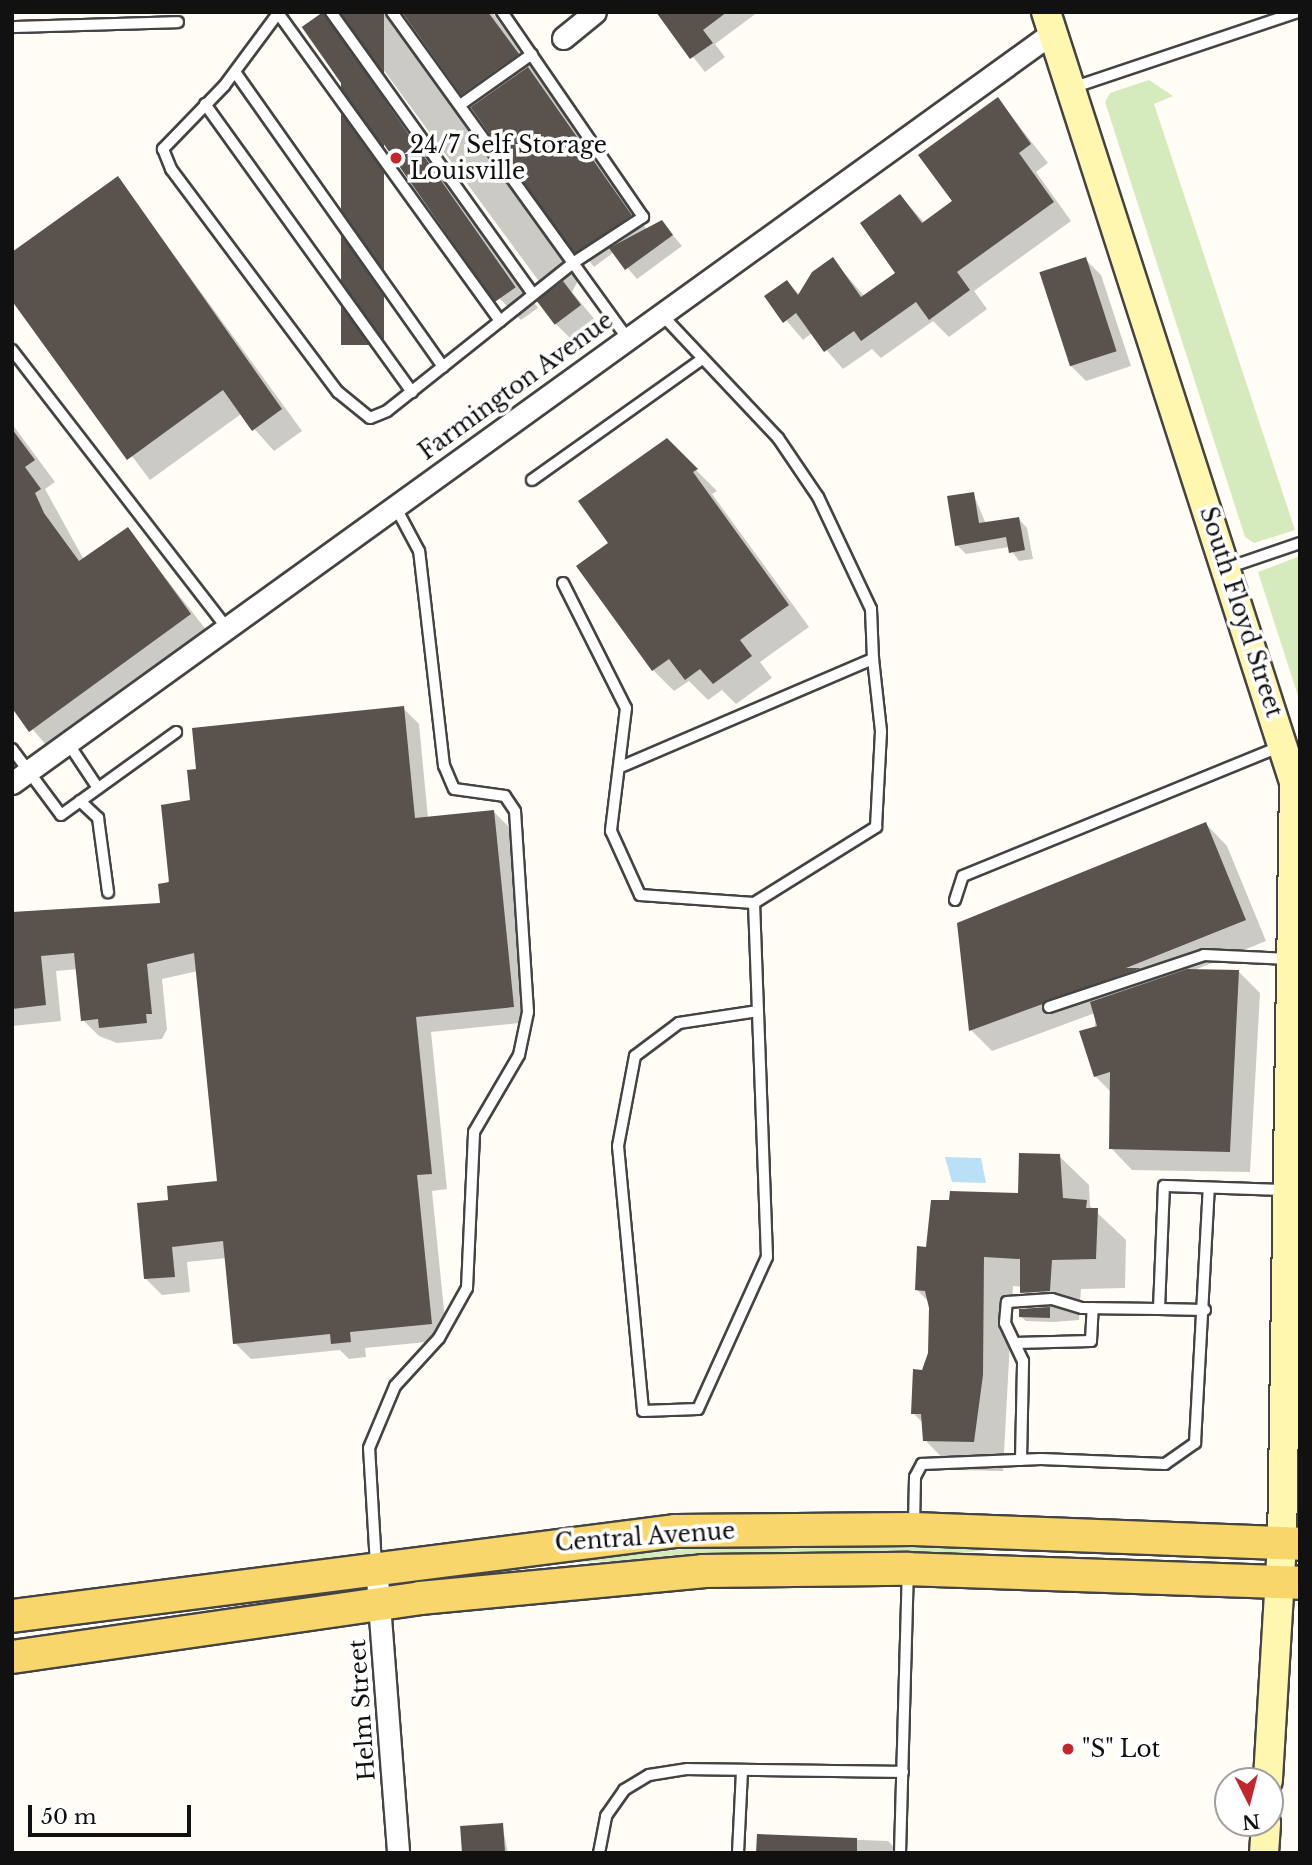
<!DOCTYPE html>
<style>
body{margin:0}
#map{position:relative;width:1312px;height:1865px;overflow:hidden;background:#fffdf5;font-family:"Libre Baskerville",serif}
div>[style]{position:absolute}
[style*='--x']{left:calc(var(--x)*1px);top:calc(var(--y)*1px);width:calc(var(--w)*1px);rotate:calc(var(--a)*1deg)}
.green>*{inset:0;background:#d5ebbd}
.water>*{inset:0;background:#b9e0f7}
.shadow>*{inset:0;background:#0003}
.building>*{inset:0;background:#5a524d;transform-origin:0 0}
.roads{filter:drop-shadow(2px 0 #444) drop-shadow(-2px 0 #444) drop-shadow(0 2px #444) drop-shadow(0 -2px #444)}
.lane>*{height:10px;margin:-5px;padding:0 5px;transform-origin:5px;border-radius:5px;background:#fff}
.street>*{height:21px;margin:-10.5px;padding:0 10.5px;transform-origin:10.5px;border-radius:10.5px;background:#fff}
.secondary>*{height:28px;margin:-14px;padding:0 14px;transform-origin:14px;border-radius:14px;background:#fff6b0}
.primary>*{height:32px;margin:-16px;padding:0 16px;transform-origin:16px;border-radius:16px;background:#f9d66b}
.dots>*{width:19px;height:19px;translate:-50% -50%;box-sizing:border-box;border:4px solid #fff;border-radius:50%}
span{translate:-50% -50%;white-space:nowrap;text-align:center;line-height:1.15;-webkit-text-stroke:7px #fff;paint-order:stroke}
.poi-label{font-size:23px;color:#111}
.left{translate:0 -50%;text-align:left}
.street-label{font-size:23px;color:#111}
.frame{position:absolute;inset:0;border:14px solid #111;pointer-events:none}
.north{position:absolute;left:1214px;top:1767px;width:70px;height:70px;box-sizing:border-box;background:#fff;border:2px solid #a0a0a0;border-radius:50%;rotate:174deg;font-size:19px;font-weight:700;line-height:28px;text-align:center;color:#111}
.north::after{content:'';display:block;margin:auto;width:24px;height:32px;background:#c4262e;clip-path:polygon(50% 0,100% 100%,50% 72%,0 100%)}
.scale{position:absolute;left:28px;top:1805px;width:163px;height:32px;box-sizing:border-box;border:4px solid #111;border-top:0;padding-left:9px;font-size:21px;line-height:24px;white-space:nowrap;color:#111;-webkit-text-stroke:5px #fff;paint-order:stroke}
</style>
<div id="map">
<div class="green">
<i style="clip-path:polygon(1149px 80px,1173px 96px,1154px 104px,1295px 530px,1254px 543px,1245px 537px,1105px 102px,1110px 93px)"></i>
<i style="clip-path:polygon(1300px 556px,1300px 702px,1258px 572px)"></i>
<i style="clip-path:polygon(766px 1540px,1010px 1547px,939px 1556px,567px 1562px)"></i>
</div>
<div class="water">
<i style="clip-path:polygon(945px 1157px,981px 1158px,986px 1183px,952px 1182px)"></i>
</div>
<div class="shadow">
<i style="clip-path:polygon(341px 12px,492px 12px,647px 230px,662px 222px,682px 246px,637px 279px,614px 252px,594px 267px,409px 26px,406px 39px,579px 279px,572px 292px,596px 321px,571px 339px,555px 323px,549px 295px)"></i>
<i style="clip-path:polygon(666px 12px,758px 12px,715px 44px,725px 57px,705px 72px,661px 16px)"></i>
<i style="clip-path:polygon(323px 14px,538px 308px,521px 320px,500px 299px)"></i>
<i style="clip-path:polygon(998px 99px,1048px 163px,1036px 172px,1071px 221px,974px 291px,987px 309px,949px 337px,933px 321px,881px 358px,872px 349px,843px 369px,812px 333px,803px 340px,766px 296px,787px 282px,800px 295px,833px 260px,865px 297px,898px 273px,900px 196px,925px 223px,954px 202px)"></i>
<i style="clip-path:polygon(118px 178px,302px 431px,274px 451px,241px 414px,150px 480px,12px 298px)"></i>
<i style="clip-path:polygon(1085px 259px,1101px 275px,1131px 366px,1086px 381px,1070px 365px)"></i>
<i style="clip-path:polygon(12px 424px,55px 482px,45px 489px,84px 560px,127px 529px,211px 636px,52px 752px,12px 705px)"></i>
<i style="clip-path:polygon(666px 440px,717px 491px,712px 494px,809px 627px,760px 662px,772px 678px,736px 704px,722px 690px,708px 700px,689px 681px,674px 691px,653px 670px,610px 544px)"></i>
<i style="clip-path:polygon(973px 493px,986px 524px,1018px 518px,1027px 528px,1033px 559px,1019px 561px,1009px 547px,966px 554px,957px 545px)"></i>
<i style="clip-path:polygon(403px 708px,419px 724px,428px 818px,494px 812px,510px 828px,529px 1022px,431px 1032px,447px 1189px,432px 1191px,447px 1340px,365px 1348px,366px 1357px,349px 1359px,340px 1350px,251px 1359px,235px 1343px,227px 1258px,187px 1262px,190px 1292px,162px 1295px,146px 1279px,170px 1201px,219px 1182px,198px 971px,162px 979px,167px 1029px,162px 1039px,117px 1043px,99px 1036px,83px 1020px,78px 969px,56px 971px,61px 1021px,12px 1026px,12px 915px,162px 905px,198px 770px)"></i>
<i style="clip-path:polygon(1206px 824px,1227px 846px,1266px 941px,1192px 971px,1239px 972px,1260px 993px,1250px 1172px,1132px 1170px,1111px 1148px,1112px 1093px,1095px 1076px,1095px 1013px,992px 1051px,971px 1030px)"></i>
<i style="clip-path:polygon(1059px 1156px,1089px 1185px,1090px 1206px,1126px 1240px,1125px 1288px,1081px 1289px,1079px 1320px,1054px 1322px,1026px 1321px,1021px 1317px,1039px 1310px,1022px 1287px,1013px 1286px,1003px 1471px,954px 1470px,925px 1440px,923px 1423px,913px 1413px,929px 1353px,929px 1302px,917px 1290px,928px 1249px,1019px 1195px)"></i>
<i style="clip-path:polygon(502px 1824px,508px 1853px,463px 1853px)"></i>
<i style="clip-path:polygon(758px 1836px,888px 1841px,900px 1853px,758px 1853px)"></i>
</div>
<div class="building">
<i style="left:323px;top:12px;width:336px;height:26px;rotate:55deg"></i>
<i style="left:341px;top:12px;width:43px;height:333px"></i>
<i style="clip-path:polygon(402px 12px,488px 12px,519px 54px,461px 95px)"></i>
<i style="clip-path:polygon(656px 12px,727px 12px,703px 30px,713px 43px,690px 59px)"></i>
<i style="left:528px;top:67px;width:181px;height:70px;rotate:55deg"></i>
<i style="clip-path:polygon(998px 97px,1031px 144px,1019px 153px,1054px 202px,957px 272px,970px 290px,929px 320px,916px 302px,861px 341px,854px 331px,824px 352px,796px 313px,783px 323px,764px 296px,787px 280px,798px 295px,812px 272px,833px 257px,861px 297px,895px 273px,860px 223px,900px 194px,922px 223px,952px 201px,918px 155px)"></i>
<i style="clip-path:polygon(118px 176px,282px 409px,252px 431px,223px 390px,127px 460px,12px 301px,12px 252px)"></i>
<i style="clip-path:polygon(662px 220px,673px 235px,625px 270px,609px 248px)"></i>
<i style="left:1086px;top:257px;width:99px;height:49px;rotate:72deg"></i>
<i style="left:563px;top:281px;width:30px;height:33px;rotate:53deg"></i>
<i style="clip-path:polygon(12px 429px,35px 460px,25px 467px,41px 489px,35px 493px,44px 513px,79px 561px,128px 527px,191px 614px,29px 732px,12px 708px)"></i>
<i style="clip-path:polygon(667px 438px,698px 469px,693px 472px,789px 605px,740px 640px,752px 656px,713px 684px,700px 669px,685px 680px,669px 659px,652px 671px,576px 566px,608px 543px,578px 501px)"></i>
<i style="clip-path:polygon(974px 492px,979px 523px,1019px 517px,1025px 550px,1009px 553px,1006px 537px,955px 546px,947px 496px)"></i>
<i style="clip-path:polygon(404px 706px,415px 818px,494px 810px,514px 1007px,416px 1017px,432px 1174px,417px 1175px,432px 1324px,350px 1332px,351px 1342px,331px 1344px,330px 1334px,233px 1344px,223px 1241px,172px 1247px,175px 1277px,144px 1279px,137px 1203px,168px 1200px,167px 1186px,217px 1181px,194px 953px,147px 964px,152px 1014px,146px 1014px,147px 1023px,99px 1028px,98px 1019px,81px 1021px,74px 953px,41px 956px,46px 1005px,12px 1009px,12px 912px,160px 903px,158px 884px,169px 882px,161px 805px,190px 800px,187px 770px,196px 769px,192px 728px)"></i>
<i style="clip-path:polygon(1206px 822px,1246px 920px,1126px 968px,1141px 968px,969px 1031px,957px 923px)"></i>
<i style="clip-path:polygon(1187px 969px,1239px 970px,1230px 1152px,1109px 1149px,1110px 1072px,1094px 1077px,1079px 1031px,1097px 1026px,1090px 1002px)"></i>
<i style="clip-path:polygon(1019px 1153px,1060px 1154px,1063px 1198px,1087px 1200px,1086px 1208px,1098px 1208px,1096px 1259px,1052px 1260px,1050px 1291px,1020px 1293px,1020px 1259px,984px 1257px,983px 1375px,974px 1442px,923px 1441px,921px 1414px,911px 1414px,913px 1369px,922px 1370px,928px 1353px,929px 1308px,925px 1291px,915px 1290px,917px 1246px,926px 1247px,931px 1200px,949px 1200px,950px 1191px,1018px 1193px)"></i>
<i style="clip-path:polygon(1050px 1307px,1050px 1318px,1019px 1317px,1019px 1309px)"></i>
<i style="left:503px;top:1823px;width:30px;height:43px;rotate:86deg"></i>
<i style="clip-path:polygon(757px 1834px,857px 1838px,857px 1853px,756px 1853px)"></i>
</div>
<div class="roads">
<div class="lane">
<i style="--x:279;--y:12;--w:92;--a:126.6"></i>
<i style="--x:224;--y:86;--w:88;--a:134.1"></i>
<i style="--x:163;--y:149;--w:22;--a:68"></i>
<i style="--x:171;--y:169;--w:279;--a:53.2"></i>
<i style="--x:338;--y:392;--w:41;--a:39.1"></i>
<i style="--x:370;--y:418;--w:18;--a:-22"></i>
<i style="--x:387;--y:411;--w:238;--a:-38.5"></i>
<i style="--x:573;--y:263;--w:84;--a:-33.3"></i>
<i style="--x:643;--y:217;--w:249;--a:-124.5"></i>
<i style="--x:331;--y:12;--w:347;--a:54.4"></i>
<i style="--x:392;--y:12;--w:402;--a:54.2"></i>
<i style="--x:278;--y:13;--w:380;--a:54.2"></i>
<i style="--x:12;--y:27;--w:166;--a:-1.7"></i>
<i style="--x:235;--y:72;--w:361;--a:54.8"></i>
<i style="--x:1072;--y:88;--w:238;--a:-18.6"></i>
<i style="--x:205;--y:104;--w:355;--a:54.3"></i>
<i style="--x:460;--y:105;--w:88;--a:-35.3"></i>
<i style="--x:12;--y:350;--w:351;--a:52.3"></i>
<i style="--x:532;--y:480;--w:209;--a:-35.4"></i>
<i style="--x:1227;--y:568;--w:77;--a:-18.9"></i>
<i style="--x:563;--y:583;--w:140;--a:63.3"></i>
<i style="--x:626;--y:708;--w:124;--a:97"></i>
<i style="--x:611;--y:831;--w:70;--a:65.6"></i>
<i style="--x:640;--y:895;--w:114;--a:4"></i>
<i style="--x:68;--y:743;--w:54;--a:56.3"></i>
<i style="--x:12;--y:749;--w:82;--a:53.4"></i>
<i style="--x:61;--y:815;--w:142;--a:-35.8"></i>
<i style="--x:623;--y:766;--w:272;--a:-23.2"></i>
<i style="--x:873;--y:659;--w:50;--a:-92.3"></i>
<i style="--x:871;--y:609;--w:124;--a:-115.3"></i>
<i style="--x:818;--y:497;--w:71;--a:-124.1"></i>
<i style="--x:778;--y:438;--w:170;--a:-133.3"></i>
<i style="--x:80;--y:801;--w:25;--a:43"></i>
<i style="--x:98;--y:818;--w:75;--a:82.3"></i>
<i style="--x:955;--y:900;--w:25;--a:-72"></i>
<i style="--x:963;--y:876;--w:344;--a:-22.2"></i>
<i style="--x:1049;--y:1007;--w:163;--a:-18.5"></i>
<i style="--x:1204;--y:955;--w:85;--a:2.7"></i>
<i style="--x:758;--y:1011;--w:80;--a:171.4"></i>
<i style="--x:679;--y:1023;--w:55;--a:143.1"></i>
<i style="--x:635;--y:1056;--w:92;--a:100.7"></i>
<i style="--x:618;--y:1146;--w:266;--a:84.6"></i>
<i style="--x:643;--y:1411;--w:55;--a:-2.1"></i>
<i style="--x:698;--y:1409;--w:167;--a:-65.6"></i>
<i style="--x:767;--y:1257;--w:354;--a:-92.1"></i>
<i style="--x:754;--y:903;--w:144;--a:-31.9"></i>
<i style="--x:876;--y:827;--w:96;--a:-87"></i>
<i style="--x:881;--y:731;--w:72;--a:-96.3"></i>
<i style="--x:1159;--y:1309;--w:46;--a:1.2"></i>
<i style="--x:1015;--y:1343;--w:76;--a:-1.5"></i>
<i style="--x:1091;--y:1341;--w:33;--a:-87"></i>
<i style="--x:1021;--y:1460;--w:99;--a:-88.8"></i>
<i style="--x:1023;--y:1361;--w:42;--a:-115.3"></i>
<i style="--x:1005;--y:1323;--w:21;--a:-85"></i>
<i style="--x:1007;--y:1302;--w:45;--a:-3.8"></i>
<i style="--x:1052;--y:1299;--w:31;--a:17"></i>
<i style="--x:1082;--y:1308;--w:77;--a:0.7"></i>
<i style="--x:1159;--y:1309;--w:123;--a:-87.7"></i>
<i style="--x:1164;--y:1186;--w:121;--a:1.9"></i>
<i style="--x:914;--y:1525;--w:48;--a:-88.8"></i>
<i style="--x:915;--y:1477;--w:15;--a:-62"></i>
<i style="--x:922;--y:1464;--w:119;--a:-2.4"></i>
<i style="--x:1041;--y:1459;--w:124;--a:2.3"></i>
<i style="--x:1165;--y:1464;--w:37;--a:-35"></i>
<i style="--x:1195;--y:1443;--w:255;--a:-86.9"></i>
<i style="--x:376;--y:1565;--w:117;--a:-93.4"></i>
<i style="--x:369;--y:1448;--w:67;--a:-67.2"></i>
<i style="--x:395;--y:1386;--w:65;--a:-47.5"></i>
<i style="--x:439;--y:1338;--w:57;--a:-60.8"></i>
<i style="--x:467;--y:1288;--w:156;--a:-87.4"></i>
<i style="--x:474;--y:1132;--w:89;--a:-59.7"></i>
<i style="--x:519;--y:1055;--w:44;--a:-78.2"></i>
<i style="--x:528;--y:1012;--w:201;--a:-93.7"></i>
<i style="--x:515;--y:811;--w:18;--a:-124"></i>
<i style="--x:505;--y:796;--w:51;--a:-172.2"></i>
<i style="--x:454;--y:789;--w:25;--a:-113"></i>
<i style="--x:444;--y:766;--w:216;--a:-96.6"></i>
<i style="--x:419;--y:551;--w:51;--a:-118.1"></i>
<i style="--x:599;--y:1853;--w:38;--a:-79"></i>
<i style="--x:606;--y:1816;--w:32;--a:-55"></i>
<i style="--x:624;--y:1790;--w:29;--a:-31"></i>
<i style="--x:649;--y:1775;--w:39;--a:-9"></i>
<i style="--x:688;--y:1769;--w:215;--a:0.8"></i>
<i style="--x:738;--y:1853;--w:83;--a:-87.2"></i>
<i style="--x:900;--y:1853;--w:281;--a:-88.4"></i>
</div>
<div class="street">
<i style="--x:563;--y:38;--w:41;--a:-39.1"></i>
<i style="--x:12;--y:783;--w:1282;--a:-35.8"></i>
<i style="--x:376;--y:1565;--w:289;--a:85.6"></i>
</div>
<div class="secondary">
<i style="--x:1046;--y:12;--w:809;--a:72.15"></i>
<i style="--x:1294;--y:782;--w:761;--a:90.9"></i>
<i style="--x:1282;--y:1543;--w:238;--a:93.4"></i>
<i style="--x:1264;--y:1853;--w:30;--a:-86"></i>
</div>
<div class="primary">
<i style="--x:12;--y:1616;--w:668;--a:-7.31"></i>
<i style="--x:675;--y:1531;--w:239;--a:-0.5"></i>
<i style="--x:914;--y:1529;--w:386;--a:2.2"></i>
<i style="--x:12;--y:1657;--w:412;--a:-8.2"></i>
<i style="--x:420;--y:1598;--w:284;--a:-5.4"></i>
<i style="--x:703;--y:1571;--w:205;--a:-0.6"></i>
<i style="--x:908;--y:1569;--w:392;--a:2"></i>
</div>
</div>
<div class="dots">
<i style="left:396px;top:158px;background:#c4262e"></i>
<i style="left:1068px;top:1749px;background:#c4262e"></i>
</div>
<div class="poi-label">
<span class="left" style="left:410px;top:158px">24/7 Self Storage<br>Louisville</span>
<span class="left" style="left:1082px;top:1749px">"S" Lot</span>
</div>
<div class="street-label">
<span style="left:516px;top:386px;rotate:-36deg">Farmington Avenue</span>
<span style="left:1241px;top:612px;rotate:72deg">South Floyd Street</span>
<span style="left:645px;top:1537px;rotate:-4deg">Central Avenue</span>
<span style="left:362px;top:1710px;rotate:-94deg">Helm Street</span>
</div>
<div class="frame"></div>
<div class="north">N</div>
<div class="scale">50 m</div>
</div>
